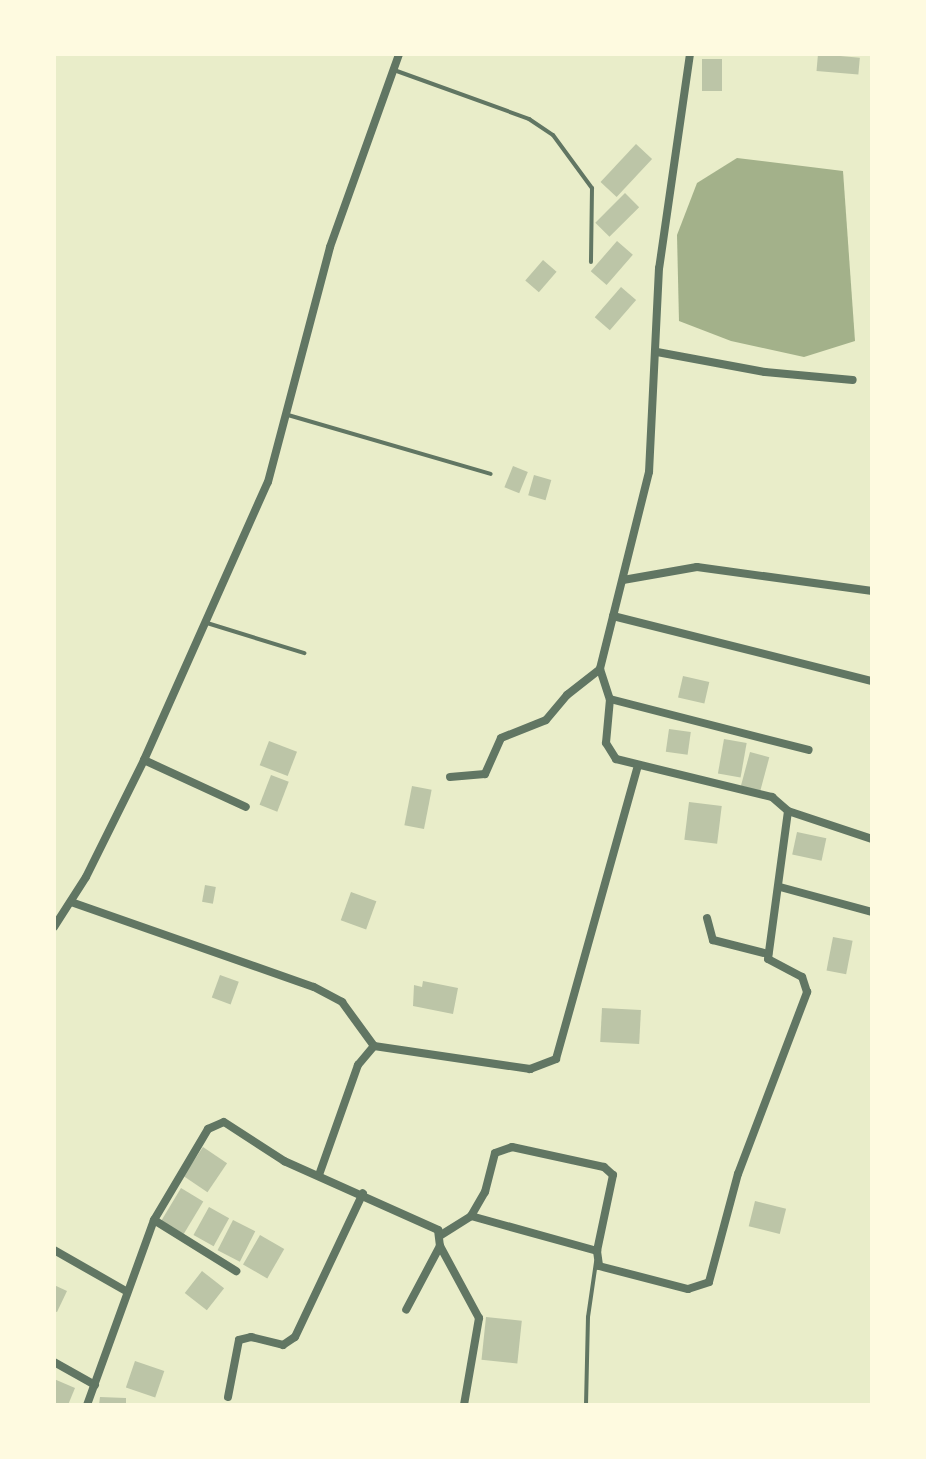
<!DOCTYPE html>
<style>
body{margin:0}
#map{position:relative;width:926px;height:1459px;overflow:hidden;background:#e9edc9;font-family:"Noto Sans",sans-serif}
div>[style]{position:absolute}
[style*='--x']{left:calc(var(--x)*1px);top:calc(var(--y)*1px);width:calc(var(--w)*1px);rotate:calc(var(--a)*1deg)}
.water>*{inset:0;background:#a3b18a}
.building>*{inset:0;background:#bcc5a7;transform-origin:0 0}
.service>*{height:4px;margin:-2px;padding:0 2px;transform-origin:2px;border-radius:2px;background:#617663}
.minor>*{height:8px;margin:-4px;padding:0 4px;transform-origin:4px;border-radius:4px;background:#617663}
span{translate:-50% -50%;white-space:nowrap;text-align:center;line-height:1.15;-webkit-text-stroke:6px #fefae0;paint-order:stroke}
.frame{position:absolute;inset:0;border:56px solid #fefae0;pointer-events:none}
</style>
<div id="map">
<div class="water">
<i style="clip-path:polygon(737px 158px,843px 171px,855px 341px,804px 357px,731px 341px,679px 321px,677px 235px,697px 183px)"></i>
</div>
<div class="building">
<i style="left:818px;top:54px;width:42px;height:17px;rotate:5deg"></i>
<i style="left:702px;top:59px;width:20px;height:32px"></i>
<i style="left:636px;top:144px;width:22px;height:52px;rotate:43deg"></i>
<i style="left:625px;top:193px;width:20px;height:42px;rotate:45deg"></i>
<i style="left:617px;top:241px;width:21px;height:40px;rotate:41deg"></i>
<i style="left:543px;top:260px;width:18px;height:27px;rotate:41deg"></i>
<i style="left:621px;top:287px;width:20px;height:40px;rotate:41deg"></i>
<i style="left:513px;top:466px;width:16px;height:23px;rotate:22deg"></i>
<i style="left:534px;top:475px;width:18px;height:21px;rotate:16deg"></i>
<i style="left:683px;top:676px;width:27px;height:22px;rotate:13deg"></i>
<i style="left:669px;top:729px;width:22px;height:23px;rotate:8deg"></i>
<i style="left:724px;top:739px;width:23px;height:35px;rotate:10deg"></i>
<i style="left:269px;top:741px;width:30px;height:26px;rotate:21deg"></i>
<i style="left:750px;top:752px;width:20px;height:35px;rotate:15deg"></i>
<i style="left:271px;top:775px;width:19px;height:32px;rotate:21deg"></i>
<i style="left:412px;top:786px;width:20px;height:40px;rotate:11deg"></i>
<i style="left:689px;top:802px;width:33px;height:38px;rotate:7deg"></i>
<i style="left:797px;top:832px;width:30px;height:23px;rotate:12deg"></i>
<i style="left:205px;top:885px;width:11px;height:17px;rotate:10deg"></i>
<i style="left:351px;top:892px;width:27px;height:30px;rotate:20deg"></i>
<i style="left:833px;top:937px;width:20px;height:34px;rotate:11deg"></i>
<i style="left:220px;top:975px;width:20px;height:24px;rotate:20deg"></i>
<i style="clip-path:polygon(423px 981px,458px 988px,453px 1014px,413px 1006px,414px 985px,422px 987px)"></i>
<i style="left:602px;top:1008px;width:39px;height:34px;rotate:3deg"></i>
<i style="left:203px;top:1147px;width:29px;height:35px;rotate:34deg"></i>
<i style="left:181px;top:1188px;width:26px;height:38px;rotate:31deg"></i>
<i style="left:755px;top:1201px;width:32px;height:26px;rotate:14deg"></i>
<i style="left:209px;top:1207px;width:23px;height:32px;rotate:29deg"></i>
<i style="left:233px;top:1220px;width:25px;height:34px;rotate:27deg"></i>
<i style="left:260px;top:1235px;width:28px;height:34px;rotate:30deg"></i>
<i style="left:202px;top:1271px;width:28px;height:28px;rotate:38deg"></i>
<i style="clip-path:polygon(54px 1285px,67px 1291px,57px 1312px,54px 1311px)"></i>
<i style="left:486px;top:1317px;width:36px;height:43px;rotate:6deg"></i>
<i style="left:135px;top:1361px;width:31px;height:28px;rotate:19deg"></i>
<i style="clip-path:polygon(54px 1379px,75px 1388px,68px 1405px,54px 1405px)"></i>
<i style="clip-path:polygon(100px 1397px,126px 1398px,126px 1405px,99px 1405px)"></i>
</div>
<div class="service">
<i style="--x:394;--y:70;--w:144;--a:19.9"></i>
<i style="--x:529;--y:119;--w:29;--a:34"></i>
<i style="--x:553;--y:135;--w:66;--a:53.7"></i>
<i style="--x:592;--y:188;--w:74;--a:90.8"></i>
<i style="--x:288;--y:415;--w:211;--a:16.2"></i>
<i style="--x:207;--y:623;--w:102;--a:17.2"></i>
<i style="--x:586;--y:1405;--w:88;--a:-88.7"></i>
<i style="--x:588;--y:1317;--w:56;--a:-81.7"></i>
</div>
<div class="minor">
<i style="--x:690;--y:54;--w:216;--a:98.2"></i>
<i style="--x:659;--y:268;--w:204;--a:92.8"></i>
<i style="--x:649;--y:472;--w:203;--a:104"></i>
<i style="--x:600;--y:669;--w:32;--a:72"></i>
<i style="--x:610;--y:699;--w:44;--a:95.2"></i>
<i style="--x:606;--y:743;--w:19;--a:58"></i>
<i style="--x:616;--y:759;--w:161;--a:13.7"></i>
<i style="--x:772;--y:797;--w:21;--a:41"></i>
<i style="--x:788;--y:811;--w:89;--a:18.4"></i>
<i style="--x:657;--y:352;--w:110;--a:10.5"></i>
<i style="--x:765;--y:372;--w:88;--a:5.2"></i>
<i style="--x:623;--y:580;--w:75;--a:-10"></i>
<i style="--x:697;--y:567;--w:177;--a:7.8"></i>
<i style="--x:613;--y:616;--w:267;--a:14.1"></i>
<i style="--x:610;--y:699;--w:205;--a:14.4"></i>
<i style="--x:144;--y:760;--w:112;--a:24.7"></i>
<i style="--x:450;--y:777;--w:35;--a:-5"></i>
<i style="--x:485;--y:774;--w:39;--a:-66"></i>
<i style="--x:501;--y:738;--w:48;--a:-21.8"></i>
<i style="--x:546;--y:720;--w:33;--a:-50"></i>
<i style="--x:567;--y:695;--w:42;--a:-38.2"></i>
<i style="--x:780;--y:887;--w:95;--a:15.2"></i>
<i style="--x:71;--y:902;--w:257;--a:19.3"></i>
<i style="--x:314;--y:987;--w:32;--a:28"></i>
<i style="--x:342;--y:1002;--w:54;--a:54"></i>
<i style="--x:707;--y:918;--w:23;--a:75"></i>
<i style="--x:713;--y:940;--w:57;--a:14.3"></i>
<i style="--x:54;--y:927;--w:59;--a:-57.4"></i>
<i style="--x:86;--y:877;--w:131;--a:-63.6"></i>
<i style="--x:144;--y:760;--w:304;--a:-66"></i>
<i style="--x:268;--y:482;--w:243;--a:-75.2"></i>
<i style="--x:330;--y:247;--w:205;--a:-70.3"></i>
<i style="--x:319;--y:1175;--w:117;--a:-70.5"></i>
<i style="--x:358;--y:1065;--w:25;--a:-50"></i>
<i style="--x:374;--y:1046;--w:158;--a:8.4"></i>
<i style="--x:530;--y:1069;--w:28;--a:-21"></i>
<i style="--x:556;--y:1059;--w:304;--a:-74.4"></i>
<i style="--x:471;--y:1216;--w:131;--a:15.5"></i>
<i style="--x:154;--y:1220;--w:106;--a:-59.3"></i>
<i style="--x:208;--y:1129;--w:17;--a:-24"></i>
<i style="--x:224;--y:1122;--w:72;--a:33"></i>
<i style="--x:284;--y:1161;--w:169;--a:24.1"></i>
<i style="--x:438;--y:1230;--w:16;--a:83"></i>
<i style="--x:440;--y:1246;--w:72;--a:118"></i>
<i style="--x:441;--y:1235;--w:36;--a:-32"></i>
<i style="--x:471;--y:1216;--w:28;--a:-60"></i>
<i style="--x:485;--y:1192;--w:40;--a:-75.6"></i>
<i style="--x:495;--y:1153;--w:18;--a:-19"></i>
<i style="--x:512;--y:1147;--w:94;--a:12.3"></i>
<i style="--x:604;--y:1167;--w:12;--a:42"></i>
<i style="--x:613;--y:1175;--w:78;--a:101.9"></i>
<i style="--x:597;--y:1251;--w:15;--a:82"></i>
<i style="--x:599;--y:1266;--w:92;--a:14.5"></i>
<i style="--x:688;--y:1289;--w:22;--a:-18"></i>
<i style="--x:709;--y:1282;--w:112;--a:-75"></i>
<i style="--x:738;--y:1174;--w:195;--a:-69.2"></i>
<i style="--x:807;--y:992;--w:16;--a:-108"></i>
<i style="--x:802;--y:977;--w:38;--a:-152"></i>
<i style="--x:768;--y:959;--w:149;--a:-82.3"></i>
<i style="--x:440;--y:1246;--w:82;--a:61.6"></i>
<i style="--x:479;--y:1318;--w:88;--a:99.8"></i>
<i style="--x:54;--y:1250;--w:83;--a:29.7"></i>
<i style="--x:54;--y:1362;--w:47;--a:29.3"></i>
<i style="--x:228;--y:1397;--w:58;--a:-79.1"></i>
<i style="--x:239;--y:1340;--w:12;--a:-14"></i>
<i style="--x:251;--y:1337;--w:33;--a:14"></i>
<i style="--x:283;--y:1345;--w:14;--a:-34"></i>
<i style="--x:295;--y:1337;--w:159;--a:-64.7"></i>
<i style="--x:87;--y:1405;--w:197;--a:-70.1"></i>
<i style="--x:154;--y:1220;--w:97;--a:31.9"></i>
</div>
<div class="frame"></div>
</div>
